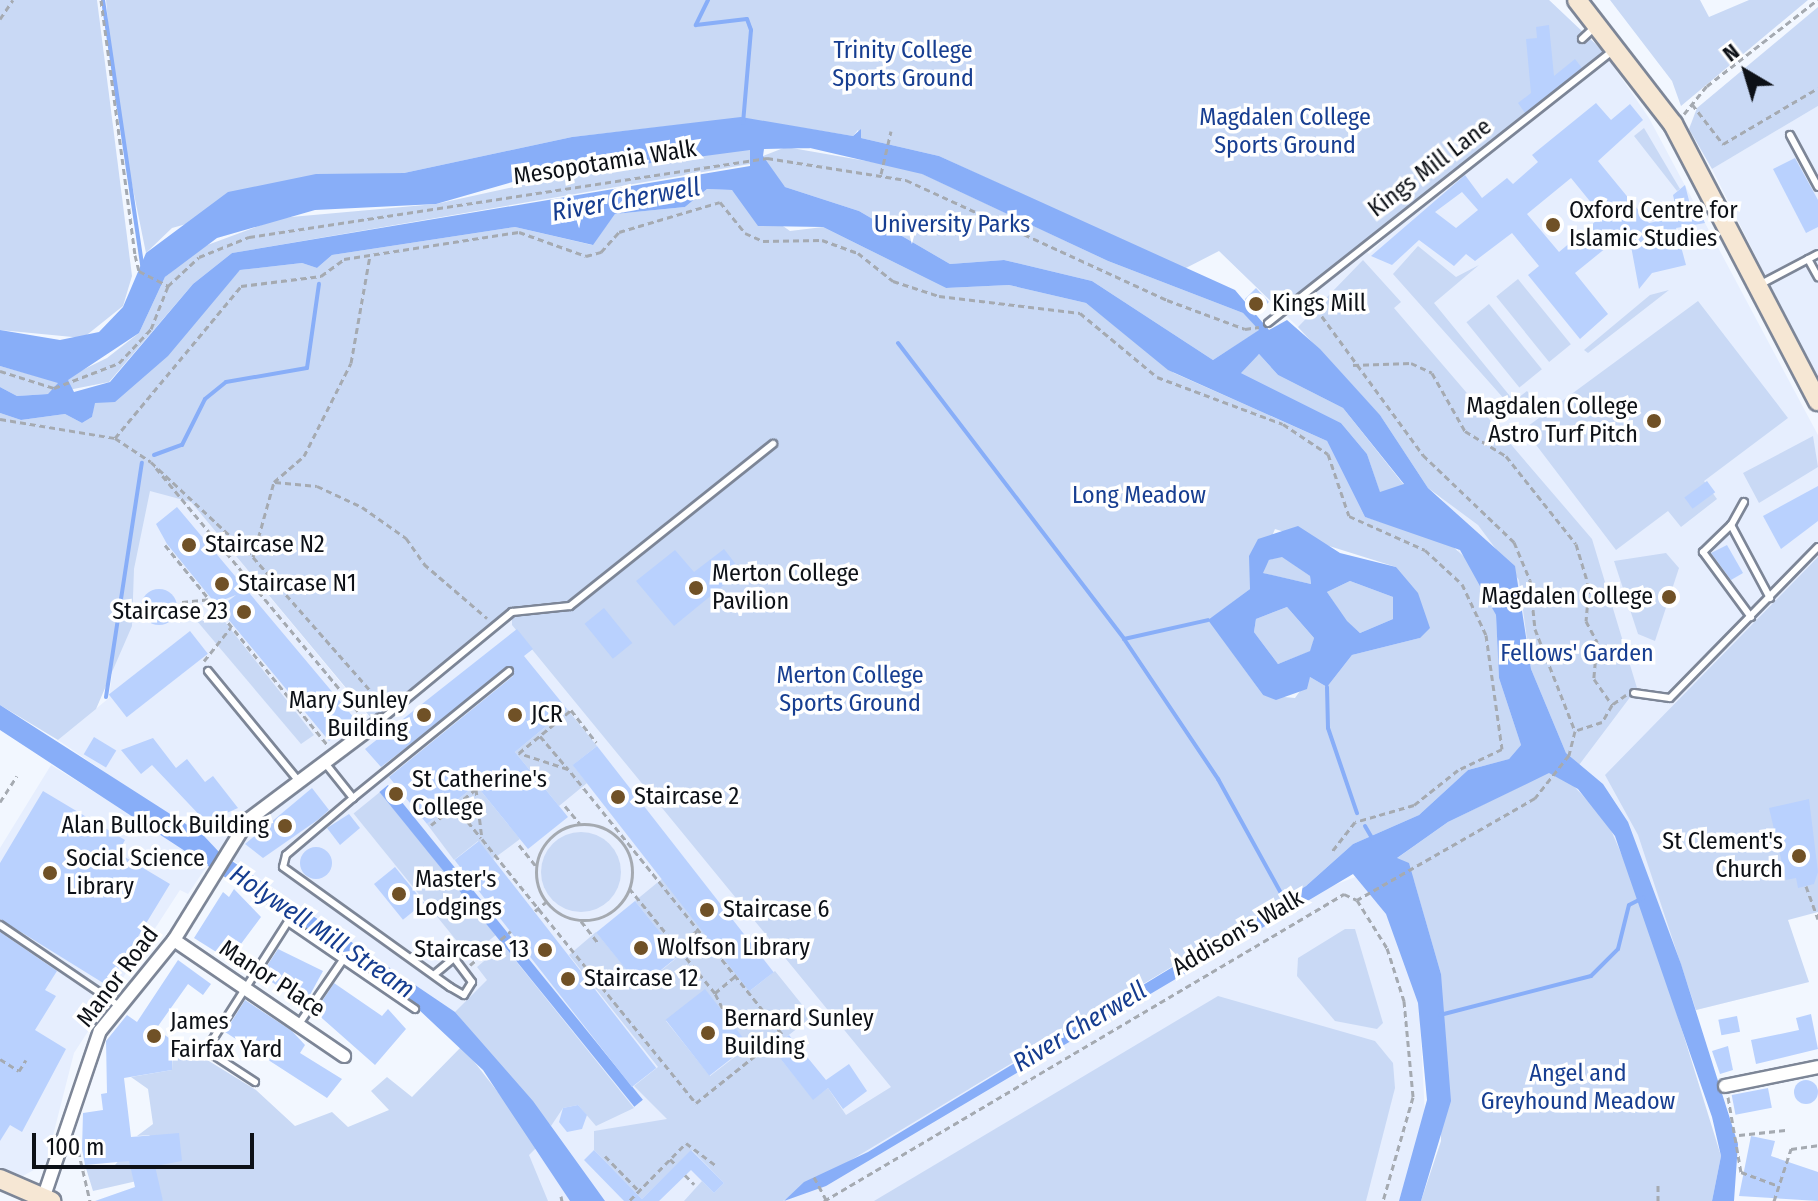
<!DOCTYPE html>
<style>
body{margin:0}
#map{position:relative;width:1818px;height:1201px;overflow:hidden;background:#f2f7ff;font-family:"Fira Sans Condensed",sans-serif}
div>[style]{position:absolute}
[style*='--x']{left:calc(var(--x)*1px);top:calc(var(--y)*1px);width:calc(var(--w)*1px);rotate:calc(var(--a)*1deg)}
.built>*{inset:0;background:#e6eefe}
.green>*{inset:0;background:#c9d9f5;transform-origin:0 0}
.round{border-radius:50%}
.water>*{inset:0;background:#88aef8;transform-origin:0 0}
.stream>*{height:4px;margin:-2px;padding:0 2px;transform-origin:2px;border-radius:2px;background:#88aef8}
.building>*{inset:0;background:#b9d1fe;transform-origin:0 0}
.path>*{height:3px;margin-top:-1.5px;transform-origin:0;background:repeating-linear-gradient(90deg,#a5aab1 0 6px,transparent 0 10px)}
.path>.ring{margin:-1.5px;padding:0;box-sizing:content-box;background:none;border:3px solid #a5aab1;border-radius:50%}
.roads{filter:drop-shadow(2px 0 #7d8697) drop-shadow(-2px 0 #7d8697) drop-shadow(0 2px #7d8697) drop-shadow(0 -2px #7d8697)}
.lane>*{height:6px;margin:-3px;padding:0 3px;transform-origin:3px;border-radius:3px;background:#fff}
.street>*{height:12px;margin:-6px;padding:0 6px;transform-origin:6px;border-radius:6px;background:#fff}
.secondary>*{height:18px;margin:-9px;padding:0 9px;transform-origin:9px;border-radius:9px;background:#f6e7d4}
.dots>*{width:22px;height:22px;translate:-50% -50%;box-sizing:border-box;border:4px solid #fff;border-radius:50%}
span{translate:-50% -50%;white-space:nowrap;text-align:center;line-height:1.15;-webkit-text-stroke:7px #fff;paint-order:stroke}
.park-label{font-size:24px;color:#173e91}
.street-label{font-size:24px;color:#0d1117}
.poi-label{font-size:24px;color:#0d1117}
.left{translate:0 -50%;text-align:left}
.right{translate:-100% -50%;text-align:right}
.water-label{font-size:26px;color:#163d90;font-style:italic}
.north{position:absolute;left:1706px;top:32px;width:80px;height:80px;-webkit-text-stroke:6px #fff;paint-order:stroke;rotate:322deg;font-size:22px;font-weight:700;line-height:32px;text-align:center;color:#0d1117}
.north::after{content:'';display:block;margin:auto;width:28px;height:36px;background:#0d1117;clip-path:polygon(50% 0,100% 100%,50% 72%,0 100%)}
.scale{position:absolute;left:32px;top:1133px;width:222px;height:36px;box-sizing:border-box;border:4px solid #0d1117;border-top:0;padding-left:10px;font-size:24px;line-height:28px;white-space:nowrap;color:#0d1117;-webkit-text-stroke:6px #fff;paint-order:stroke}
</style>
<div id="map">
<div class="built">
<i style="clip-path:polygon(1549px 0,1604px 52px,1358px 242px,1369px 254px,1430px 195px,1609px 60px,1649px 118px,1818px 435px,1818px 777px,1724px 802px,1809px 982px,1692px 1011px,1660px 908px,1643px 907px,1443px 1017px,1420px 1022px,1425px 1115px,1399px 1201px,547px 1201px,528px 1154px,539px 1145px,463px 1018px,58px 740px,109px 698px,136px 480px,191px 502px,375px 724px,512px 612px,970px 1089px,1264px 912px,1358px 876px,1491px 800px,1453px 513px,1298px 327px,1208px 240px)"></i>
<i style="clip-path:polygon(1818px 106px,1818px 381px,1712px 169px)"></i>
<i style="clip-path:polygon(51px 765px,209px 863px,188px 894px,180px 890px,74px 1053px,46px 1163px,23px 1176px,0 1171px,0 848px)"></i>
</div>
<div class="green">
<i style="clip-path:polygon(0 0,97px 0,132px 276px,123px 306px,83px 338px,0 330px)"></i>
<i style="clip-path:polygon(106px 0,1549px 0,1604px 52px,1279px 309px,1219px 251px,1184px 269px,939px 156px,861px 138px,858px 130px,853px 136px,741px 118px,572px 137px,404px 173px,361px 175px,172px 228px,146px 253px,115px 101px)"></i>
<i style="clip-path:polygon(1610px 0,1700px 0,1709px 17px,1749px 0,1808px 0,1681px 106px,1672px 81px)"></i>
<i style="clip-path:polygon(1818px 7px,1818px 106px,1712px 169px,1689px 129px,1697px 108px)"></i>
<i style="clip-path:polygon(1644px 128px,1680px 189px,1677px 191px,1634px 136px)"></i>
<i style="clip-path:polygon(786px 147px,912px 169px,1108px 261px,1243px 313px,1260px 330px,1213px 360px,1092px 281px,1004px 260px,950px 264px,859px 211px,785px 187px,750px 164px,232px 253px,193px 284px,109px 382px,48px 394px,17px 396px,0 387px,0 366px,58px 382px,107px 358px,139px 333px,165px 277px,202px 247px,280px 218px,436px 204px,627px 162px,750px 149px,763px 156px)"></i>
<i style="clip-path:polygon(evenodd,707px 189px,732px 190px,790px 231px,823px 227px,946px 288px,1009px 285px,1086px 303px,1174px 373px,1327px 441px,1365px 517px,1449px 543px,1471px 563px,1496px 615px,1499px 678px,1521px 745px,1509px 759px,1468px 770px,1419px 815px,1353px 844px,1306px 886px,783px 1201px,684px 1201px,702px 1181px,714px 1193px,724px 1183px,692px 1150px,642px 1199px,594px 1150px,594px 1131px,667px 1119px,634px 1086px,658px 1067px,569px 955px,596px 932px,641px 987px,679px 956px,635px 901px,663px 878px,751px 990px,775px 971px,812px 1017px,772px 1048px,813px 1099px,828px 1088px,846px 1115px,891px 1087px,512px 625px,512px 613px,376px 724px,191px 502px,150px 491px,134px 569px,132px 626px,96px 709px,58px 740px,0 705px,0 413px,21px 420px,65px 414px,82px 423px,92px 417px,94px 403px,199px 316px,240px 270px,302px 263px,317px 268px,332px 255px,515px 227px,592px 245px,615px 214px,685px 207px,707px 189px,1275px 529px,1396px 567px,1420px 638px,1352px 655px,1327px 687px,1310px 677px,1295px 698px,1263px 695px,1209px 620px,1250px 589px,1275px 529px,707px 189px,705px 990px,749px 1046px,710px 1076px,666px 1021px,705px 990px)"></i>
<i style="clip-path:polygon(1418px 246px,1456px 277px,1479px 265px,1434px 303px,1514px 401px,1527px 391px,1534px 400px,1525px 408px,1514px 410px,1393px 274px)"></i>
<i style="clip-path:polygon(1363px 260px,1401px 302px,1394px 308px,1592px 539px,1637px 688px,1579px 765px,1566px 753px,1531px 669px,1519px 580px,1478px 525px,1428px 488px,1380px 415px,1298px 327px)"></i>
<i style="left:1518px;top:279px;width:84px;height:28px;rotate:51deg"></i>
<i style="clip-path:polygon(1669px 290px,1588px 353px,1584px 350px,1650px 295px)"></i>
<i style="clip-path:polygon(1698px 301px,1788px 418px,1704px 481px,1717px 499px,1681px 527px,1668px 511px,1616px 550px,1524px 429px)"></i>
<i style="left:1489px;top:304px;width:84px;height:29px;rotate:51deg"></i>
<i style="clip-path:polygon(1259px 354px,1278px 375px,1343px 408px,1404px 485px,1380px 493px,1367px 454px,1341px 423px,1241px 373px,1238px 368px)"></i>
<i style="clip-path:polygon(1813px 436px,1818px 467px,1759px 503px,1743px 473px)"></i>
<i style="clip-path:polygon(1666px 553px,1679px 568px,1655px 641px,1638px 634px,1614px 561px)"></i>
<i style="clip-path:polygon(1282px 556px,1310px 576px,1311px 584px,1262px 573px,1269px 560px)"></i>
<i style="clip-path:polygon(1818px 557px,1818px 912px,1788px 920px,1809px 982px,1696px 1010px,1638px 835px,1605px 775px)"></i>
<i style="clip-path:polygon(1350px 581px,1393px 597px,1393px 619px,1360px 633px,1346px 621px,1327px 592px)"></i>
<i style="clip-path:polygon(1287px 607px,1314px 638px,1311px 651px,1278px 664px,1254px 632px,1256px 619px)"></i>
<i style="clip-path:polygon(214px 608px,314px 735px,301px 744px,197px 621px)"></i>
<i style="clip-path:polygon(567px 709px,597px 746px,573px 765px,587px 783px,559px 806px,515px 752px)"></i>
<i style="clip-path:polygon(1549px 772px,1567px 779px,1607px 821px,1643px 904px,1721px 1156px,1712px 1201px,1421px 1201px,1441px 1141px,1441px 974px,1414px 881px,1396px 859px,1448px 822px)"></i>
<i style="clip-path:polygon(476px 785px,520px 839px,493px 859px,478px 841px,454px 860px,427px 824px)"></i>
<i style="left:380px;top:792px;width:184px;height:34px;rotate:51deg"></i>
<i class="round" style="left:541px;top:832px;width:80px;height:80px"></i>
<i style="clip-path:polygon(1345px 929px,1355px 929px,1383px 1023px,1377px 1029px,1335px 1021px,1297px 976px,1298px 958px)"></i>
<i style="clip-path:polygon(503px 945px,634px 1108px,596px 1126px,578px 1105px,563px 1108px,551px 1126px,455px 1012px,487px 980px,477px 967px)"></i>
<i style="clip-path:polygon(1218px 996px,1375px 1041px,1393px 1063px,1395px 1088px,1366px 1201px,874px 1201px)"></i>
<i style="clip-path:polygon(173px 1039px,256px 1090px,295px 1126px,332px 1112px,348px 1127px,389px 1110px,371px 1091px,387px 1077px,412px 1097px,462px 1046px,539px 1145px,529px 1155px,548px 1201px,163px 1201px,150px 1178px,93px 1191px,85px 1165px,115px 1165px,121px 1158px,182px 1161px,149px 1135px,137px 1136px,153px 1124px,148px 1089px,131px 1077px,172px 1070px)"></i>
</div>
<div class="water">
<i style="clip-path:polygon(evenodd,741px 117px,853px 136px,861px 129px,861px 138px,939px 156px,1235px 290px,1269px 330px,1287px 320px,1320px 349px,1380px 415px,1428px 488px,1515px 566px,1531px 669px,1566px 753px,1603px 784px,1628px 822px,1681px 964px,1738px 1144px,1734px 1201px,1712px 1201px,1721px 1156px,1712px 1117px,1615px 836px,1578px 789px,1549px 773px,1448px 822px,1397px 858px,1409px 863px,1441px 974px,1451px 1101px,1421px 1201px,1399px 1201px,1427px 1100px,1418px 1003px,1386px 914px,1353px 874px,826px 1186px,784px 1201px,804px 1182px,868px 1152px,1306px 886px,1353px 844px,1419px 815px,1468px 770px,1509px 759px,1521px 745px,1499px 678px,1496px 615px,1460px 550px,1365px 517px,1327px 441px,1168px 370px,1086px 303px,1009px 285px,946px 288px,823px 227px,758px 226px,732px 190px,707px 189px,685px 207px,615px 214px,593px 245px,515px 227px,332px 255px,317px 268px,302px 263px,240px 270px,168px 356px,115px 402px,95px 403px,92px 417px,82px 423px,65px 414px,21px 420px,0 413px,0 387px,17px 396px,48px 394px,58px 383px,0 366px,0 330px,60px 340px,99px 332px,123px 307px,146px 253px,228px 192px,316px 174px,404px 173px,572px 137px,741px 117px,810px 148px,922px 174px,1108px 261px,1243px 313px,1259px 330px,1213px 360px,1092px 281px,1004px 260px,950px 264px,859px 211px,785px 187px,763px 156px,764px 149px,810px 148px,741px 117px,750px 150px,750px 166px,232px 253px,193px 284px,110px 382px,74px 392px,68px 380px,139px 333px,165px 277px,217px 238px,315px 210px,436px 204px,516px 181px,750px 150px,741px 117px,1259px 354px,1278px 375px,1343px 408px,1404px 484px,1380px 492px,1367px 454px,1341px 423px,1241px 373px,1259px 354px)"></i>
<i style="clip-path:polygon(evenodd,1298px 526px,1340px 553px,1396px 567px,1418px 593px,1430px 628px,1420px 638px,1352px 655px,1327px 687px,1310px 677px,1307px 689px,1276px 700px,1263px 695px,1208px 620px,1250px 589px,1249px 556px,1258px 539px,1298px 526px,1282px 557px,1310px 576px,1311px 584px,1263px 573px,1269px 560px,1282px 557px,1298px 526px,1350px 581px,1393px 597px,1393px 619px,1360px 633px,1347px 621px,1327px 592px,1350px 581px,1298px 526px,1287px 607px,1314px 638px,1310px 651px,1278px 664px,1254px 632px,1256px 619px,1287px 607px)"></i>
<i style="clip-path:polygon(0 705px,203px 835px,220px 853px,455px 1012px,533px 1101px,605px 1201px,570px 1201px,483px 1070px,399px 991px,0 730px)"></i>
<i style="left:388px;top:785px;width:405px;height:11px;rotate:51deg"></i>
</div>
<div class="stream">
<i style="--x:103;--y:0;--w:273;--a:81.6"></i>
<i style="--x:708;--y:0;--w:28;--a:116"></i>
<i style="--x:696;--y:25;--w:51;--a:-6.7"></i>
<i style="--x:747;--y:19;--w:12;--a:70"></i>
<i style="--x:751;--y:30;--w:93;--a:94.9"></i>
<i style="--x:898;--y:343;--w:372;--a:52.6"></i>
<i style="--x:1124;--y:639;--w:169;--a:56.1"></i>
<i style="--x:1218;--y:779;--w:141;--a:61.1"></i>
<i style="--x:154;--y:455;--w:30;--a:-20"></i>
<i style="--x:182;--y:445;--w:51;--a:-63.4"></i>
<i style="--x:205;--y:399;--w:27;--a:-39"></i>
<i style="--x:226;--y:382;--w:82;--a:-9.8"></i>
<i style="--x:307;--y:368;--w:85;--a:-81.9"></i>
<i style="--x:1124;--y:639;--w:86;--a:-12.7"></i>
<i style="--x:1327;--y:687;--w:41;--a:88.6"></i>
<i style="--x:1328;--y:728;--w:90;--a:71.2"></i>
<i style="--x:106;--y:697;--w:237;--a:-81.3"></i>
<i style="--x:1365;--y:826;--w:14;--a:60"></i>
<i style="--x:1440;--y:1015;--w:156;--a:-14.5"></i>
<i style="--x:1591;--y:976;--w:38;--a:-45"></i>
<i style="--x:1618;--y:949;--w:45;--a:-76"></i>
<i style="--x:1629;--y:905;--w:16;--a:-27"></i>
</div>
<div class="building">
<i style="clip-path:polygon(1549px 25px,1554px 76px,1575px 59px,1582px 68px,1525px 113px,1518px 103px,1531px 93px,1526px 39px,1537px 38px,1536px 27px)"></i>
<i style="clip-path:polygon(evenodd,1596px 103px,1611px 120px,1630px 104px,1643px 120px,1598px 161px,1649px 223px,1678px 217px,1673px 195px,1685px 185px,1692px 212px,1699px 210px,1705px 223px,1676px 228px,1686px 265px,1652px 273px,1639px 289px,1628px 230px,1575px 273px,1608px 314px,1580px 339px,1528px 275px,1539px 266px,1512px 233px,1475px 261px,1466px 254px,1454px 266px,1419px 240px,1392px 265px,1371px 256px,1465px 175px,1482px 198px,1507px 178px,1513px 184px,1538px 162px,1532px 155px,1596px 103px,1571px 178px,1602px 216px,1559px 252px,1527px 214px,1571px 178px,1596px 103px,1462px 192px,1478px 210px,1456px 228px,1435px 212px,1462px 192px)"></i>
<i style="clip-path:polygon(1795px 158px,1818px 200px,1818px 227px,1806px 233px,1773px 169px)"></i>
<i style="clip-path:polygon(1256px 288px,1269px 302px,1254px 316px,1245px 299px)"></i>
<i style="left:1707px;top:481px;width:14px;height:28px;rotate:54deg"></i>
<i style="clip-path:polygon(1818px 486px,1818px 521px,1781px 549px,1763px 516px)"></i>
<i style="clip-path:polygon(177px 507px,355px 719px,329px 741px,219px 608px,236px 595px,215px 603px,167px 544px,156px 524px)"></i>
<i style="clip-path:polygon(1727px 545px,1743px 573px,1731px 580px,1711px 553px)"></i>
<i style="clip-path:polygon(724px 549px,741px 571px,674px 626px,636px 581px,675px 550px,694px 572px)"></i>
<i class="round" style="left:141px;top:589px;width:36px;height:36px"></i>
<i style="left:604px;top:608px;width:45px;height:25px;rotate:51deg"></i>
<i style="clip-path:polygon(517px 629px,533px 649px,524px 656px,567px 709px,515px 752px,568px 817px,528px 849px,476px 785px,427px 824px,389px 777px,513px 676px,512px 666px,381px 767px,365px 749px)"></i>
<i style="left:190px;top:631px;width:29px;height:103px;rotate:52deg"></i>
<i style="left:94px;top:737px;width:26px;height:20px;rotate:31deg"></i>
<i style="clip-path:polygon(153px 738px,176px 768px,187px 759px,205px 782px,213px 776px,238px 808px,206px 822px,152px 765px,141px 774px,121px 750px)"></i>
<i style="left:597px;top:746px;width:287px;height:31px;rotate:52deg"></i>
<i style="clip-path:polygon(312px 788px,329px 810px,319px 819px,263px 858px,245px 844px)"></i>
<i style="clip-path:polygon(43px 791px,125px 840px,118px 853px,170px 884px,108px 986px,0 919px,0 863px)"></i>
<i style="clip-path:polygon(1809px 799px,1818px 872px,1814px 884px,1798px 888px,1796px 878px,1786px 880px,1769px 808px)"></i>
<i style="clip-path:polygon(349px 814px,360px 828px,340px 845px,327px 828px)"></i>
<i style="left:479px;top:841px;width:288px;height:31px;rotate:52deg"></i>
<i class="round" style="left:300px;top:847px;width:32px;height:32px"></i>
<i style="left:395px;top:867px;width:46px;height:27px;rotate:51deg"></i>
<i style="clip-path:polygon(234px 889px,261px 917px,229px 960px,194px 938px,223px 892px,229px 897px)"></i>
<i style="left:635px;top:901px;width:70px;height:50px;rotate:51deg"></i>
<i style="clip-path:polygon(0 932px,57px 971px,45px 990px,56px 996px,35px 1030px,66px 1049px,22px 1132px,10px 1125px,0 1141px)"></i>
<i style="clip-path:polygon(278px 949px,323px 971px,305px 1004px,261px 975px)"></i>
<i style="clip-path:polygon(178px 960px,211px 984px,203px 995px,188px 984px,156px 1029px,172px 1040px,172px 1070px,124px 1078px,131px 1137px,179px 1133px,182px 1161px,155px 1166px,163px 1201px,95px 1201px,135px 1187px,129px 1161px,85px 1165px,82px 1149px,83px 1113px,103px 1110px,101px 1094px,107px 1093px,106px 1041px,127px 1015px,137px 1022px)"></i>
<i style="clip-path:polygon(334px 983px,382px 1016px,388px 1009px,406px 1029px,375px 1065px,315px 1012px)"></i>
<i style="left:705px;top:989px;width:71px;height:50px;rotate:52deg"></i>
<i style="clip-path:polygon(245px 1000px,292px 1031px,305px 1045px,300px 1053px,342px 1079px,327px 1098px,225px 1032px)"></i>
<i style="clip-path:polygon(1811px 1014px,1818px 1049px,1756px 1064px,1751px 1040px,1799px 1030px,1796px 1018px)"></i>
<i style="left:1737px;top:1016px;width:16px;height:19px;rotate:79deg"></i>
<i style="clip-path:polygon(789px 1035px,826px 1080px,849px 1064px,867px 1091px,843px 1109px,828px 1088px,813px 1100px,772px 1048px)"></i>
<i style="clip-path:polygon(1728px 1046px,1733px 1070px,1720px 1074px,1712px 1051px)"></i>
<i class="round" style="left:1794px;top:1080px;width:24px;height:24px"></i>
<i style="left:1768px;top:1088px;width:20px;height:37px;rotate:79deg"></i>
<i style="clip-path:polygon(578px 1105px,587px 1115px,582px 1129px,567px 1132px,559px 1122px,563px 1108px)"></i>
<i style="clip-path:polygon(1751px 1136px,1775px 1141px,1771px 1156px,1818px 1172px,1818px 1201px,1739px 1196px)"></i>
<i style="clip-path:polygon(594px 1150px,642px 1199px,691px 1150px,724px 1183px,714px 1193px,691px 1170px,659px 1201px,624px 1201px,584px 1160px)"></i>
</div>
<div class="path">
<i style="--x:101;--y:0;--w:257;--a:82.4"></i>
<i style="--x:135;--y:255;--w:16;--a:76"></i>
<i style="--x:139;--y:271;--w:33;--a:27"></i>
<i style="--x:0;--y:19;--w:23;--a:-56"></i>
<i style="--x:1692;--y:104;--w:51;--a:52.2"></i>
<i style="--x:1723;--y:144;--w:110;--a:-30.5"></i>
<i style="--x:1684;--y:114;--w:36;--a:-51"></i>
<i style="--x:1707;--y:86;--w:140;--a:-38"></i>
<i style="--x:881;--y:174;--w:44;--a:-76.9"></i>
<i style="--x:1310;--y:300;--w:192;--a:53.9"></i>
<i style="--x:1423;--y:455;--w:126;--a:43.7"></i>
<i style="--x:1514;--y:542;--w:41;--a:67.2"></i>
<i style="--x:1530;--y:580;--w:49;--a:84.2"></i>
<i style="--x:1535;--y:629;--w:110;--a:68.6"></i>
<i style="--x:1575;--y:731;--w:25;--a:104"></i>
<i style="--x:1569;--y:755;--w:55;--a:128.3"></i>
<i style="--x:1535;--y:798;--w:205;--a:150.2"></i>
<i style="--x:1353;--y:365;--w:58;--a:-2"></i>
<i style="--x:1411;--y:363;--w:23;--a:25"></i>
<i style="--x:1432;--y:373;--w:67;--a:60.4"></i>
<i style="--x:1465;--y:431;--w:48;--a:31.4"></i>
<i style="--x:1506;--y:456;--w:112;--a:51.5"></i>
<i style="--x:1576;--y:544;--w:45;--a:73.2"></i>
<i style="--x:1589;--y:587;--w:34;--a:95"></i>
<i style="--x:1586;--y:621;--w:24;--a:62"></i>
<i style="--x:1597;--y:642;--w:37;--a:95"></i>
<i style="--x:1594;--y:679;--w:32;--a:55"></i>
<i style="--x:1612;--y:705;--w:20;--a:120"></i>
<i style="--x:1602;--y:722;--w:28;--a:162"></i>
<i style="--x:0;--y:371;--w:57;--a:17.5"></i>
<i style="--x:54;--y:388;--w:70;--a:-21"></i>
<i style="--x:119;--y:363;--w:47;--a:-46.7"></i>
<i style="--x:151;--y:329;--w:46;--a:-68.4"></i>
<i style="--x:168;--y:286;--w:42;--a:-43.1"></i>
<i style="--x:199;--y:257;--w:54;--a:-21.8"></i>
<i style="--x:249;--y:237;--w:524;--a:-8.67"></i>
<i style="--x:767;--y:158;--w:141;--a:9"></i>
<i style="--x:906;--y:180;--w:287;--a:24.7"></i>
<i style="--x:1167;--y:300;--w:83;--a:20.4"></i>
<i style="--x:1245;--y:329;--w:14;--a:-8"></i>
<i style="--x:0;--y:419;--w:117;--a:9.4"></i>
<i style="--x:115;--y:438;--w:43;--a:33.7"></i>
<i style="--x:151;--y:462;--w:139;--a:43"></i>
<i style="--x:253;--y:557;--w:200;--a:48.7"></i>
<i style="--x:115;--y:438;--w:197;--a:-50.3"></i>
<i style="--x:241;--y:286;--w:81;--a:-7.1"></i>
<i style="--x:321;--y:276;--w:29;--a:-36"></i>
<i style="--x:344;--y:259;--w:177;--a:-8.8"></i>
<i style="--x:519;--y:232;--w:71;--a:19.7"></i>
<i style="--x:586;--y:256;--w:16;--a:-15"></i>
<i style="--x:601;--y:252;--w:27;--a:-48"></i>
<i style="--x:619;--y:232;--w:105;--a:-16.5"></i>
<i style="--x:720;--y:202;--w:40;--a:51"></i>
<i style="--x:745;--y:233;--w:20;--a:24"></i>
<i style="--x:763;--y:241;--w:59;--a:-1"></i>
<i style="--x:822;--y:240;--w:38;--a:20"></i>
<i style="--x:858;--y:253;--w:45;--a:38.7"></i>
<i style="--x:893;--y:281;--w:48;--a:18.1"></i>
<i style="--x:939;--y:296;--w:142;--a:6.9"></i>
<i style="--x:1080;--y:313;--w:100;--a:39.7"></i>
<i style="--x:1157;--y:377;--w:134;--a:20.5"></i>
<i style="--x:1283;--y:424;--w:54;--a:33.7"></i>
<i style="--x:1328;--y:454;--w:65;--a:71.3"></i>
<i style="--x:1349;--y:516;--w:83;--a:24.1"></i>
<i style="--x:1425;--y:550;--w:50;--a:42.6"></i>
<i style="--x:1462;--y:584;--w:56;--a:64.8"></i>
<i style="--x:1486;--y:635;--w:115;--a:82"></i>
<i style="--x:1502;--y:749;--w:49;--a:154.5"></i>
<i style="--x:1458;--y:770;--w:56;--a:141.5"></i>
<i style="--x:1414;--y:805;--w:61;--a:163.9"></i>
<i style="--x:1355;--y:822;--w:39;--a:128"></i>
<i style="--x:156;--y:468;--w:324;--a:50.3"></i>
<i style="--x:275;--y:482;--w:42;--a:5.4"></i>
<i style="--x:317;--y:486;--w:50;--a:25"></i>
<i style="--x:362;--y:507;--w:54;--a:35.2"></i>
<i style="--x:406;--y:538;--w:32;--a:55"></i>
<i style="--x:424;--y:564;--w:83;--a:40.6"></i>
<i style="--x:165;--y:545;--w:257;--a:50.9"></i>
<i style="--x:253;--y:557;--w:78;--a:-74.4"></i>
<i style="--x:274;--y:482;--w:40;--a:-41"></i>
<i style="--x:304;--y:456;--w:104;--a:-63.2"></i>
<i style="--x:351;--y:363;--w:110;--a:-80"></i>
<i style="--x:182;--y:602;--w:27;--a:-6"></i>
<i style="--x:204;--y:661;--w:43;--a:-51.5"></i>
<i style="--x:1613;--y:704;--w:16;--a:-35"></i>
<i style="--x:540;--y:736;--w:43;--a:49.7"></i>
<i style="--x:476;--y:789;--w:50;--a:83.2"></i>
<i style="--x:482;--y:839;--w:340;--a:51"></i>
<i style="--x:696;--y:1103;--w:110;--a:-38.7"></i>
<i style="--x:782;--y:1034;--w:341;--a:-128.9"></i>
<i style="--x:568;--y:769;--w:52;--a:-161.9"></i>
<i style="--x:519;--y:753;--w:67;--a:-39.6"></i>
<i style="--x:571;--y:710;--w:41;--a:52"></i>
<i style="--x:476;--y:789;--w:27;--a:141"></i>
<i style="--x:455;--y:806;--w:41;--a:50.9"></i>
<i style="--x:0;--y:802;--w:31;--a:-57"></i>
<i style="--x:565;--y:806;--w:23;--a:50"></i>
<i class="ring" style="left:536px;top:824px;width:93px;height:93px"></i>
<i style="--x:431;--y:825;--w:31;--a:-38"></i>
<i style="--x:519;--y:845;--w:27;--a:51"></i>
<i style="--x:1806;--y:886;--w:35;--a:70"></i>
<i style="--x:629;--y:888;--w:136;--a:50.7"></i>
<i style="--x:535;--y:911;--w:14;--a:-39"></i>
<i style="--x:581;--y:921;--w:28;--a:52"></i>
<i style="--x:677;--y:947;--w:27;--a:-39"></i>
<i style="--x:470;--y:965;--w:53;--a:-39.7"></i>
<i style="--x:727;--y:1017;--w:27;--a:-117"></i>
<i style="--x:715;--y:993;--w:26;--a:-40"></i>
<i style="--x:0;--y:1059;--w:22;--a:32"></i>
<i style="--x:19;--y:1071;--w:13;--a:-58"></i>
<i style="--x:1728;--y:1097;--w:76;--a:80.2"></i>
<i style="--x:1741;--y:1172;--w:40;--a:20.2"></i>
<i style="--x:1739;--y:1135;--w:47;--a:-6.1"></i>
<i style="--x:76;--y:1141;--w:62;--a:76.9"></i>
<i style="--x:605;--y:1156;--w:49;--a:45.8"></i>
<i style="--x:670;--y:1159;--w:8;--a:45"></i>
<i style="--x:685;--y:1175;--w:13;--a:45"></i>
<i style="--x:814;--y:1177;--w:26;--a:62"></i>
<i style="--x:561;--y:1196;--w:5;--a:79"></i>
<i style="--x:630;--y:1200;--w:80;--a:-45.5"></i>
<i style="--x:686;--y:1143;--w:36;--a:37"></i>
<i style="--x:824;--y:1201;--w:604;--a:-30.56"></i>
<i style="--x:1344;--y:894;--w:14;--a:25"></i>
<i style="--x:1357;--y:900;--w:57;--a:58"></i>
<i style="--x:1387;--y:948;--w:56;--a:72.2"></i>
<i style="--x:1404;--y:1001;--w:96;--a:84.6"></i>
<i style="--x:1413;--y:1097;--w:108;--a:106.1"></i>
<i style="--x:1658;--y:1201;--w:18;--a:-90"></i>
<i style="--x:1774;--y:1201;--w:55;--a:-71.9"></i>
<i style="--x:1791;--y:1149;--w:27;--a:-8"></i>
</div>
<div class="roads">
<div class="lane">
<i style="--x:1582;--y:39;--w:19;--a:-43"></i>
<i style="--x:1790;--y:135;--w:59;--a:61.7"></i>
<i style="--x:1808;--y:259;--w:21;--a:61"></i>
<i style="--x:1761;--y:284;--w:64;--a:-27.8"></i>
<i style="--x:1268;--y:323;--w:439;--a:-38.3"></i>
<i style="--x:1744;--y:502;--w:26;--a:119"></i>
<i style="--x:1731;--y:525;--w:83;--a:61.9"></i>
<i style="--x:1731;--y:525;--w:39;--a:136"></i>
<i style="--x:1703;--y:552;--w:81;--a:53.6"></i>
<i style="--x:208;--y:671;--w:141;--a:50.5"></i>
<i style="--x:1634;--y:693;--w:36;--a:8"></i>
<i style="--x:1670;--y:698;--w:211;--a:-45.6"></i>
<i style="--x:381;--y:720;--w:170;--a:-39.5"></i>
<i style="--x:512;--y:612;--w:58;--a:-5.9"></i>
<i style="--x:570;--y:606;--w:260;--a:-38.6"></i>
<i style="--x:325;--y:763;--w:45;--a:51.3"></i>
<i style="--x:353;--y:798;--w:88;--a:139.6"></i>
<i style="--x:286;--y:855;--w:12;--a:104"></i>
<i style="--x:283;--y:867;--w:206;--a:35.7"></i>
<i style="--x:450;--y:987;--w:16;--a:30"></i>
<i style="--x:464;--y:995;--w:15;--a:-58"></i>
<i style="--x:472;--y:982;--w:30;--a:-127"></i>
<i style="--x:454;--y:958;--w:25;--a:140"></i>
<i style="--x:353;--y:798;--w:201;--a:-39.1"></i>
<i style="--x:0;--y:925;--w:144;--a:34.2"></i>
<i style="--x:301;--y:1021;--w:74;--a:-55.5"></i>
<i style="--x:255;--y:1082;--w:59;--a:-146.9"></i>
<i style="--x:206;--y:1050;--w:152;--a:-57.4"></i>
<i style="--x:288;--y:922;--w:154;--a:34.4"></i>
</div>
<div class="street">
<i style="--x:174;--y:940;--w:206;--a:34.3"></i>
<i style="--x:1725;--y:1086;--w:95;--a:-11.5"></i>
<i style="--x:44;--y:1196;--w:174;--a:-71.3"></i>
<i style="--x:100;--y:1031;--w:117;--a:-50.9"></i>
<i style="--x:174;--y:940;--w:141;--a:-58.3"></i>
<i style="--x:248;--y:820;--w:166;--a:-36.9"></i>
</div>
<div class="secondary">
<i style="--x:1577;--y:0;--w:157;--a:52.3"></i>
<i style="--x:1673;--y:124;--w:313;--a:62.4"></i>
<i style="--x:0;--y:1179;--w:56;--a:23.3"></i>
</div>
</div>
<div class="dots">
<i style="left:1553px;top:225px;background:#705126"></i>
<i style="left:1256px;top:304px;background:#705126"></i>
<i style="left:1654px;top:421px;background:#705126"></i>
<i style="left:189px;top:545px;background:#705126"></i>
<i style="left:222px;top:584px;background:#705126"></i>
<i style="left:696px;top:588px;background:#705126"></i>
<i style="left:1669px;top:597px;background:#705126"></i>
<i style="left:244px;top:612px;background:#705126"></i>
<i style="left:424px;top:715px;background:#705126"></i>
<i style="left:515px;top:715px;background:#705126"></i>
<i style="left:396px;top:794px;background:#705126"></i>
<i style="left:618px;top:797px;background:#705126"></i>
<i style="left:285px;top:826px;background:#705126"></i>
<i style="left:1799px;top:856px;background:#705126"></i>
<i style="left:50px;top:873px;background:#705126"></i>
<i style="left:399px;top:894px;background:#705126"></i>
<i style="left:707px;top:910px;background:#705126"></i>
<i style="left:641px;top:948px;background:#705126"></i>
<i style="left:545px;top:950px;background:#705126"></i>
<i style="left:568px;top:979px;background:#705126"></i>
<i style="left:708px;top:1033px;background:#705126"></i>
<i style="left:154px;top:1036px;background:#705126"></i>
</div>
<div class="park-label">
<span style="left:903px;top:65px">Trinity College<br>Sports Ground</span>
<span style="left:1285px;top:132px">Magdalen College<br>Sports Ground</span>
<span style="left:952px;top:225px">University Parks</span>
<span style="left:1139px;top:496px">Long Meadow</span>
<span style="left:1577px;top:654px">Fellows' Garden</span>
<span style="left:850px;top:690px">Merton College<br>Sports Ground</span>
<span style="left:1578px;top:1088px">Angel and<br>Greyhound Meadow</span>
</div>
<div class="street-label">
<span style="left:605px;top:163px;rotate:-9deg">Mesopotamia Walk</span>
<span style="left:1430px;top:168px;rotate:-37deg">Kings Mill Lane</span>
<span style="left:1238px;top:933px;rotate:-30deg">Addison's Walk</span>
<span style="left:118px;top:977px;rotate:-53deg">Manor Road</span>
<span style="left:272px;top:979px;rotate:33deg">Manor Place</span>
</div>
<div class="poi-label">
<span class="left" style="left:1569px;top:225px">Oxford Centre for<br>Islamic Studies</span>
<span class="left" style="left:1272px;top:304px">Kings Mill</span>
<span class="right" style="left:1638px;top:421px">Magdalen College<br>Astro Turf Pitch</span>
<span class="left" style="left:205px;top:545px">Staircase N2</span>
<span class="left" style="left:712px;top:588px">Merton College<br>Pavilion</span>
<span class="left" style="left:238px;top:584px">Staircase N1</span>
<span class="right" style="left:1653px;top:597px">Magdalen College</span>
<span class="right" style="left:228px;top:612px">Staircase 23</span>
<span class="right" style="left:408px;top:715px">Mary Sunley<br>Building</span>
<span class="left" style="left:531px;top:715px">JCR</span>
<span class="left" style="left:412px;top:794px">St Catherine's<br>College</span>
<span class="left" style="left:634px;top:797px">Staircase 2</span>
<span class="right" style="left:269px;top:826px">Alan Bullock Building</span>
<span class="right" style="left:1783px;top:856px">St Clement's<br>Church</span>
<span class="left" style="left:66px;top:873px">Social Science<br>Library</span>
<span class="left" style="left:415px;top:894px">Master's<br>Lodgings</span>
<span class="left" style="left:723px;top:910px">Staircase 6</span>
<span class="left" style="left:657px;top:948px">Wolfson Library</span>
<span class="right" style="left:529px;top:950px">Staircase 13</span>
<span class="left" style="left:584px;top:979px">Staircase 12</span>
<span class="left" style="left:724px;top:1033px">Bernard Sunley<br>Building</span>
<span class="left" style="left:170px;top:1036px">James<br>Fairfax Yard</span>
</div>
<div class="water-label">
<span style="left:626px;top:200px;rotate:-10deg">River Cherwell</span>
<span style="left:322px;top:932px;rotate:34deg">Holywell Mill Stream</span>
<span style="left:1080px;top:1027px;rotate:-31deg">River Cherwell</span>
</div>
<div class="north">N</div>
<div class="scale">100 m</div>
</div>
